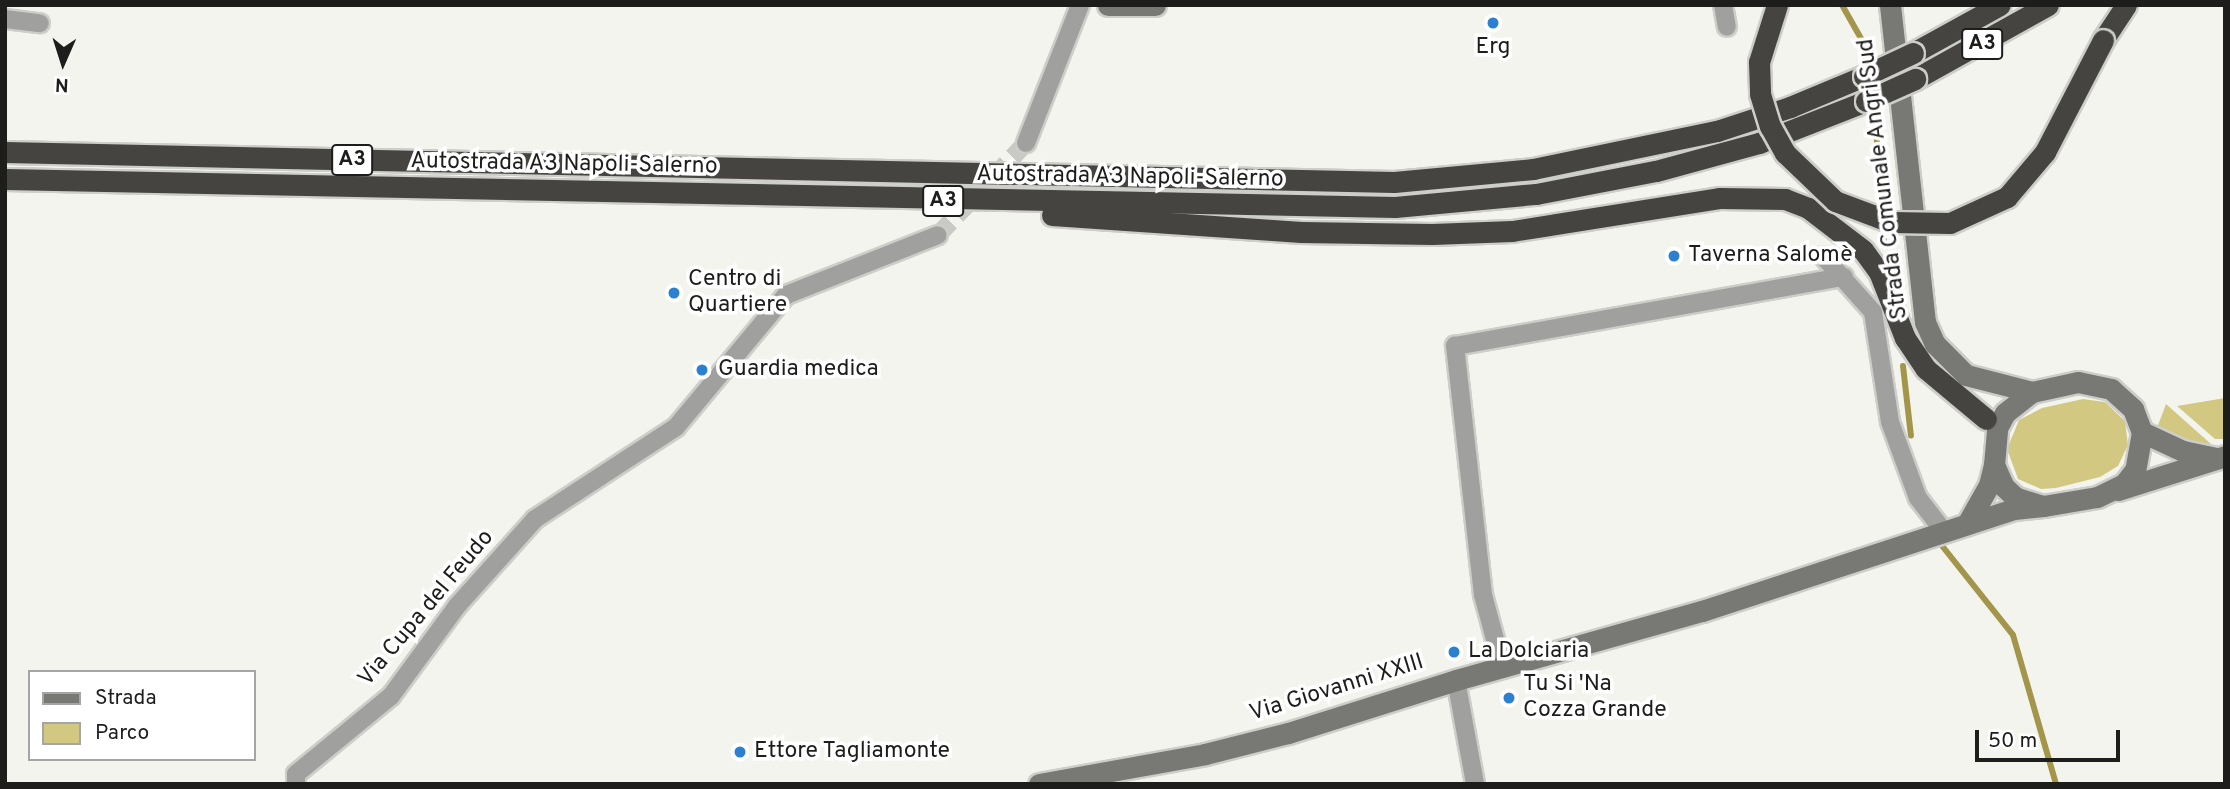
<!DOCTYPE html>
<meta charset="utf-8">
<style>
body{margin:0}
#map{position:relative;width:2230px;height:789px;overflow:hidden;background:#f4f4ef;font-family:Overpass,sans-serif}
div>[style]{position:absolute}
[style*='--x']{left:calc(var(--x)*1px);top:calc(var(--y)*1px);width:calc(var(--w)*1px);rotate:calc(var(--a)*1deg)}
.green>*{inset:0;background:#d3c882}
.stream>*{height:6px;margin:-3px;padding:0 3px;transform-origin:3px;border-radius:3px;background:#a3964b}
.street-tunnel>*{height:18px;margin-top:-9px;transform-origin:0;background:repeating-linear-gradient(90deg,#c9c9c5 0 18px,transparent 0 27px)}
.roads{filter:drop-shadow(2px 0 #cdcdc9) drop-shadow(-2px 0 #cdcdc9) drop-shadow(0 2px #cdcdc9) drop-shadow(0 -2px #cdcdc9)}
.street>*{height:18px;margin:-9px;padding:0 9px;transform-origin:9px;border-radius:9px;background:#a0a09e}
.secondary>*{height:21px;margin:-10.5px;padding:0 10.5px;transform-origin:10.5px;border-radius:10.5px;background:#787875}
.highway>*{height:21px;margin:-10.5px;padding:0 10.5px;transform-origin:10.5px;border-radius:10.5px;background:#454441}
.bridges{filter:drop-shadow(2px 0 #cdcdc9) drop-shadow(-2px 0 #cdcdc9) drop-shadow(0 2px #cdcdc9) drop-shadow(0 -2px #cdcdc9)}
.highway-bridge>*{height:21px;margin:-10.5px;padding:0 10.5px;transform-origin:10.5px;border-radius:10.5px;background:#454441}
.dots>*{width:19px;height:19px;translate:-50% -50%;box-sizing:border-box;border:4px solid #fff;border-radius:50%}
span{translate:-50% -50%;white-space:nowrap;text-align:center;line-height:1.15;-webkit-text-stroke:7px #fff;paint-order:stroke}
.shield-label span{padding:2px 5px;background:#fff;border:2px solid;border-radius:5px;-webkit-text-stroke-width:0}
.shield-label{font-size:21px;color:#1d1d1c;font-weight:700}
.poi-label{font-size:23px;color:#1d1d1c}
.left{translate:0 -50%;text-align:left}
.street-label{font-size:23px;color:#1d1d1c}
.frame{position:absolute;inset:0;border:7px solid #1d1d1c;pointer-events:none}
.legend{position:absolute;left:28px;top:670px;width:228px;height:91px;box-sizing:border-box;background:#fff;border:2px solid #a5a5a4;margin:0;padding:9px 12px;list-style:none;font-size:21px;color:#1d1d1c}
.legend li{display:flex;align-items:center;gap:14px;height:35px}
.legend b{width:35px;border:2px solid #a5a5a4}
.north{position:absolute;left:28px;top:28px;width:70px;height:70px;-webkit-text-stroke:5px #fff;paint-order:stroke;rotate:183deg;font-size:19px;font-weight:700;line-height:28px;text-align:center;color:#1d1d1c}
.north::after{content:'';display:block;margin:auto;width:24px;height:32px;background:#1d1d1c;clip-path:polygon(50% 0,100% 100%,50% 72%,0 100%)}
.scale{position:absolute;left:1975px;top:730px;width:145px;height:32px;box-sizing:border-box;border:4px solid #1d1d1c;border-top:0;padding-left:9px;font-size:21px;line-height:24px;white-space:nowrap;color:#1d1d1c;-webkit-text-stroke:5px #fff;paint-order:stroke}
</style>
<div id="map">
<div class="green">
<i style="clip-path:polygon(2225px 398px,2225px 439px,2215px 439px,2177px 406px)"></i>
<i style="clip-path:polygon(2083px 399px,2105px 402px,2125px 421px,2128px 445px,2118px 466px,2100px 477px,2056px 488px,2041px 489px,2018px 479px,2007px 449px,2019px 420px,2042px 408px)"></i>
<i style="clip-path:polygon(2166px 404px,2211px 444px,2184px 443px,2157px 428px)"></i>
</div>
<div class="stream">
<i style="--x:1842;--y:5;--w:59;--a:60.4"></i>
<i style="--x:1871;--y:56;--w:186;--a:86"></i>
<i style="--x:1903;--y:366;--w:70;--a:83.5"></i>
<i style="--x:1943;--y:547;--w:112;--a:51.5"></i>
<i style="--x:2013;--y:635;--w:155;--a:73.9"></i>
</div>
<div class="street-tunnel">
<i style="--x:938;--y:235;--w:127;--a:-46.3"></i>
</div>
<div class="roads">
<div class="street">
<i style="--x:1723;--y:5;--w:22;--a:80"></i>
<i style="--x:5;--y:19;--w:35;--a:7"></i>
<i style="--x:1026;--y:143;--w:148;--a:-68.6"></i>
<i style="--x:1823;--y:256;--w:75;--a:48.2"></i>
<i style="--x:1873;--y:312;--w:111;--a:81.2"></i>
<i style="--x:1890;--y:422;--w:81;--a:69.8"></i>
<i style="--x:1918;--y:498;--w:44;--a:52.4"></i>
<i style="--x:1503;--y:669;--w:77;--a:-105.1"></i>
<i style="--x:1483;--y:595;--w:251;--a:-96.4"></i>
<i style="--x:1455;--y:346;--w:395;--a:-10.1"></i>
<i style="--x:1456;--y:680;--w:106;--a:79.6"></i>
<i style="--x:296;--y:784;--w:10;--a:-90"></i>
<i style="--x:296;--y:774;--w:123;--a:-39.4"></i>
<i style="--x:391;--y:696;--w:112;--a:-53.7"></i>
<i style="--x:457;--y:606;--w:117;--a:-48.1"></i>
<i style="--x:535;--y:519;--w:168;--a:-33.1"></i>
<i style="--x:676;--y:427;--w:172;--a:-50.2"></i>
<i style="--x:786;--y:295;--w:163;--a:-21.5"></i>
</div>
<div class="secondary">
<i style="--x:1108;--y:5;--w:47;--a:0"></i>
<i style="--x:1890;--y:5;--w:319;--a:83.7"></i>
<i style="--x:1925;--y:322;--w:24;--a:66"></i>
<i style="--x:1935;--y:344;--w:44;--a:45"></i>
<i style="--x:1966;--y:375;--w:68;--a:14.4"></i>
<i style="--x:2078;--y:382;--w:34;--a:12"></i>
<i style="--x:2111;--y:389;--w:30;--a:42"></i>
<i style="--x:2133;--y:409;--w:25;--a:69"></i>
<i style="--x:2142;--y:432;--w:39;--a:100"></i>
<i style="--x:2135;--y:470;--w:18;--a:128"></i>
<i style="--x:2124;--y:484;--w:30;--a:154"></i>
<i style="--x:2097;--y:497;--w:55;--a:170.5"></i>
<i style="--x:2043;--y:506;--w:28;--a:-163"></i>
<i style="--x:2016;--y:498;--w:16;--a:-137"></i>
<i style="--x:2004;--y:487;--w:24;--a:-114"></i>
<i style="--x:1994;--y:465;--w:37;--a:-85"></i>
<i style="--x:1997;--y:428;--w:17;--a:-62"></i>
<i style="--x:2005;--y:413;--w:34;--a:-38"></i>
<i style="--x:2032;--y:392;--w:47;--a:-12.3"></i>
<i style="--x:2142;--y:432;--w:45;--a:24.9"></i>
<i style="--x:2183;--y:451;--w:35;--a:12"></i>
<i style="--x:2118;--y:490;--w:112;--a:-17.6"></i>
<i style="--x:1967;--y:524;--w:45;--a:-60.6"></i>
<i style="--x:1989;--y:485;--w:21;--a:-76"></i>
<i style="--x:1039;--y:784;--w:169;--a:-10.2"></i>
<i style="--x:1205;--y:754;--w:86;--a:-14.2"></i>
<i style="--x:1288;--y:733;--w:176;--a:-17.5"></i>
<i style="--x:1456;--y:680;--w:255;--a:-15.7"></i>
<i style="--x:1702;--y:611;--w:328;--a:-18.1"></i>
<i style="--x:2014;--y:509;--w:29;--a:-6"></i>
</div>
<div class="highway">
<i style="--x:2103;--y:40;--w:42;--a:-56.7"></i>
<i style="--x:1913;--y:53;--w:99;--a:-28.9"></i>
<i style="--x:1915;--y:79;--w:152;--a:-29.1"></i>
<i style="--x:5;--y:152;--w:1389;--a:1.24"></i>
<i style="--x:1394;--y:182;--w:140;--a:-5.3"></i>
<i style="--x:1533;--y:169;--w:188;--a:-11.7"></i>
<i style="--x:1717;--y:131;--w:77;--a:-18.2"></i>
<i style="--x:1790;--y:107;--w:80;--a:-22.7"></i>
<i style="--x:5;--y:179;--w:1390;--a:1.15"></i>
<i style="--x:1395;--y:207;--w:142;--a:-5.3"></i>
<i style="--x:1536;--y:194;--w:122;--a:-10.9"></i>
<i style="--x:1656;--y:171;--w:107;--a:-15.2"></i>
<i style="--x:1759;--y:143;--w:115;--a:-21.4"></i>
<i style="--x:1052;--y:215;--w:250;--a:3.9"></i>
<i style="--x:1301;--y:232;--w:131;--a:0.9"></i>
<i style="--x:1432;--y:234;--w:80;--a:-2.1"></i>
<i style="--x:1512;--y:231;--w:211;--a:-9"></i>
<i style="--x:1720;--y:198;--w:65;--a:0.9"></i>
<i style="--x:1785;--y:199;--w:25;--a:21"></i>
<i style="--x:1808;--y:208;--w:69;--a:37.4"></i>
<i style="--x:1863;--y:250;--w:27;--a:54"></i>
<i style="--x:1879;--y:272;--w:71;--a:68.5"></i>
<i style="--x:1905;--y:338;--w:37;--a:56"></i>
<i style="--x:1926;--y:369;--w:78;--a:39.8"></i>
</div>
</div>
<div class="bridges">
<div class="highway-bridge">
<i style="--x:1777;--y:5;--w:60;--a:107.5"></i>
<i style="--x:1759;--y:62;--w:32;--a:88"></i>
<i style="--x:1760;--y:94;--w:34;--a:73"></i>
<i style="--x:1770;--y:126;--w:31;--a:61"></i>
<i style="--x:1785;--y:153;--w:69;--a:43.8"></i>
<i style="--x:1835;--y:201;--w:60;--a:20.6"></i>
<i style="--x:1891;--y:222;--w:59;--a:1"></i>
<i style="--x:1950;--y:223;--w:63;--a:-24.5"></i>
<i style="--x:2007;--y:197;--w:59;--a:-49.8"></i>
<i style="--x:2045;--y:152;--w:126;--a:-62.6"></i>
<i style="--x:1864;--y:76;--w:54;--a:-25.1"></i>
<i style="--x:1866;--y:101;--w:54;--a:-24.2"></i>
</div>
</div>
<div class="dots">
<i style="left:1493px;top:23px;background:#2b81cf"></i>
<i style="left:1674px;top:256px;background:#2b81cf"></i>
<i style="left:674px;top:293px;background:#2b81cf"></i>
<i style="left:702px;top:370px;background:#2b81cf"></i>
<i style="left:1454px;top:652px;background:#2b81cf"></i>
<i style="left:1509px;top:698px;background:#2b81cf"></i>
<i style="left:740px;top:752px;background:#2b81cf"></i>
</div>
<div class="shield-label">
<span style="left:1982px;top:44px">A3</span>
<span style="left:352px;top:160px">A3</span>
<span style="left:943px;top:201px">A3</span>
</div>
<div class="poi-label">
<span style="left:1493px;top:48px">Erg</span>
<span class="left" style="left:1688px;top:256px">Taverna Salomè</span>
<span class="left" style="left:688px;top:293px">Centro di<br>Quartiere</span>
<span class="left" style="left:718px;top:370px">Guardia medica</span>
<span class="left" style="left:1468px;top:652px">La Dolciaria</span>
<span class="left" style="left:1523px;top:698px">Tu Si 'Na<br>Cozza Grande</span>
<span class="left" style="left:754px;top:752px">Ettore Tagliamonte</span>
</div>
<div class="street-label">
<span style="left:564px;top:165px;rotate:1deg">Autostrada A3 Napoli-Salerno</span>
<span style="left:1130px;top:178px;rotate:1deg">Autostrada A3 Napoli-Salerno</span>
<span style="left:1884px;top:179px;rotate:-97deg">Strada Comunale Angri Sud</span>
<span style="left:427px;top:609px;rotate:-50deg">Via Cupa del Feudo</span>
<span style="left:1337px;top:689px;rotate:-17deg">Via Giovanni XXIII</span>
</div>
<div class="frame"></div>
<ul class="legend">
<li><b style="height:9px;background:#787875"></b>Strada</li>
<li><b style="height:19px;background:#d3c882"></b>Parco</li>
</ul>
<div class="north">N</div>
<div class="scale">50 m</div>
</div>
